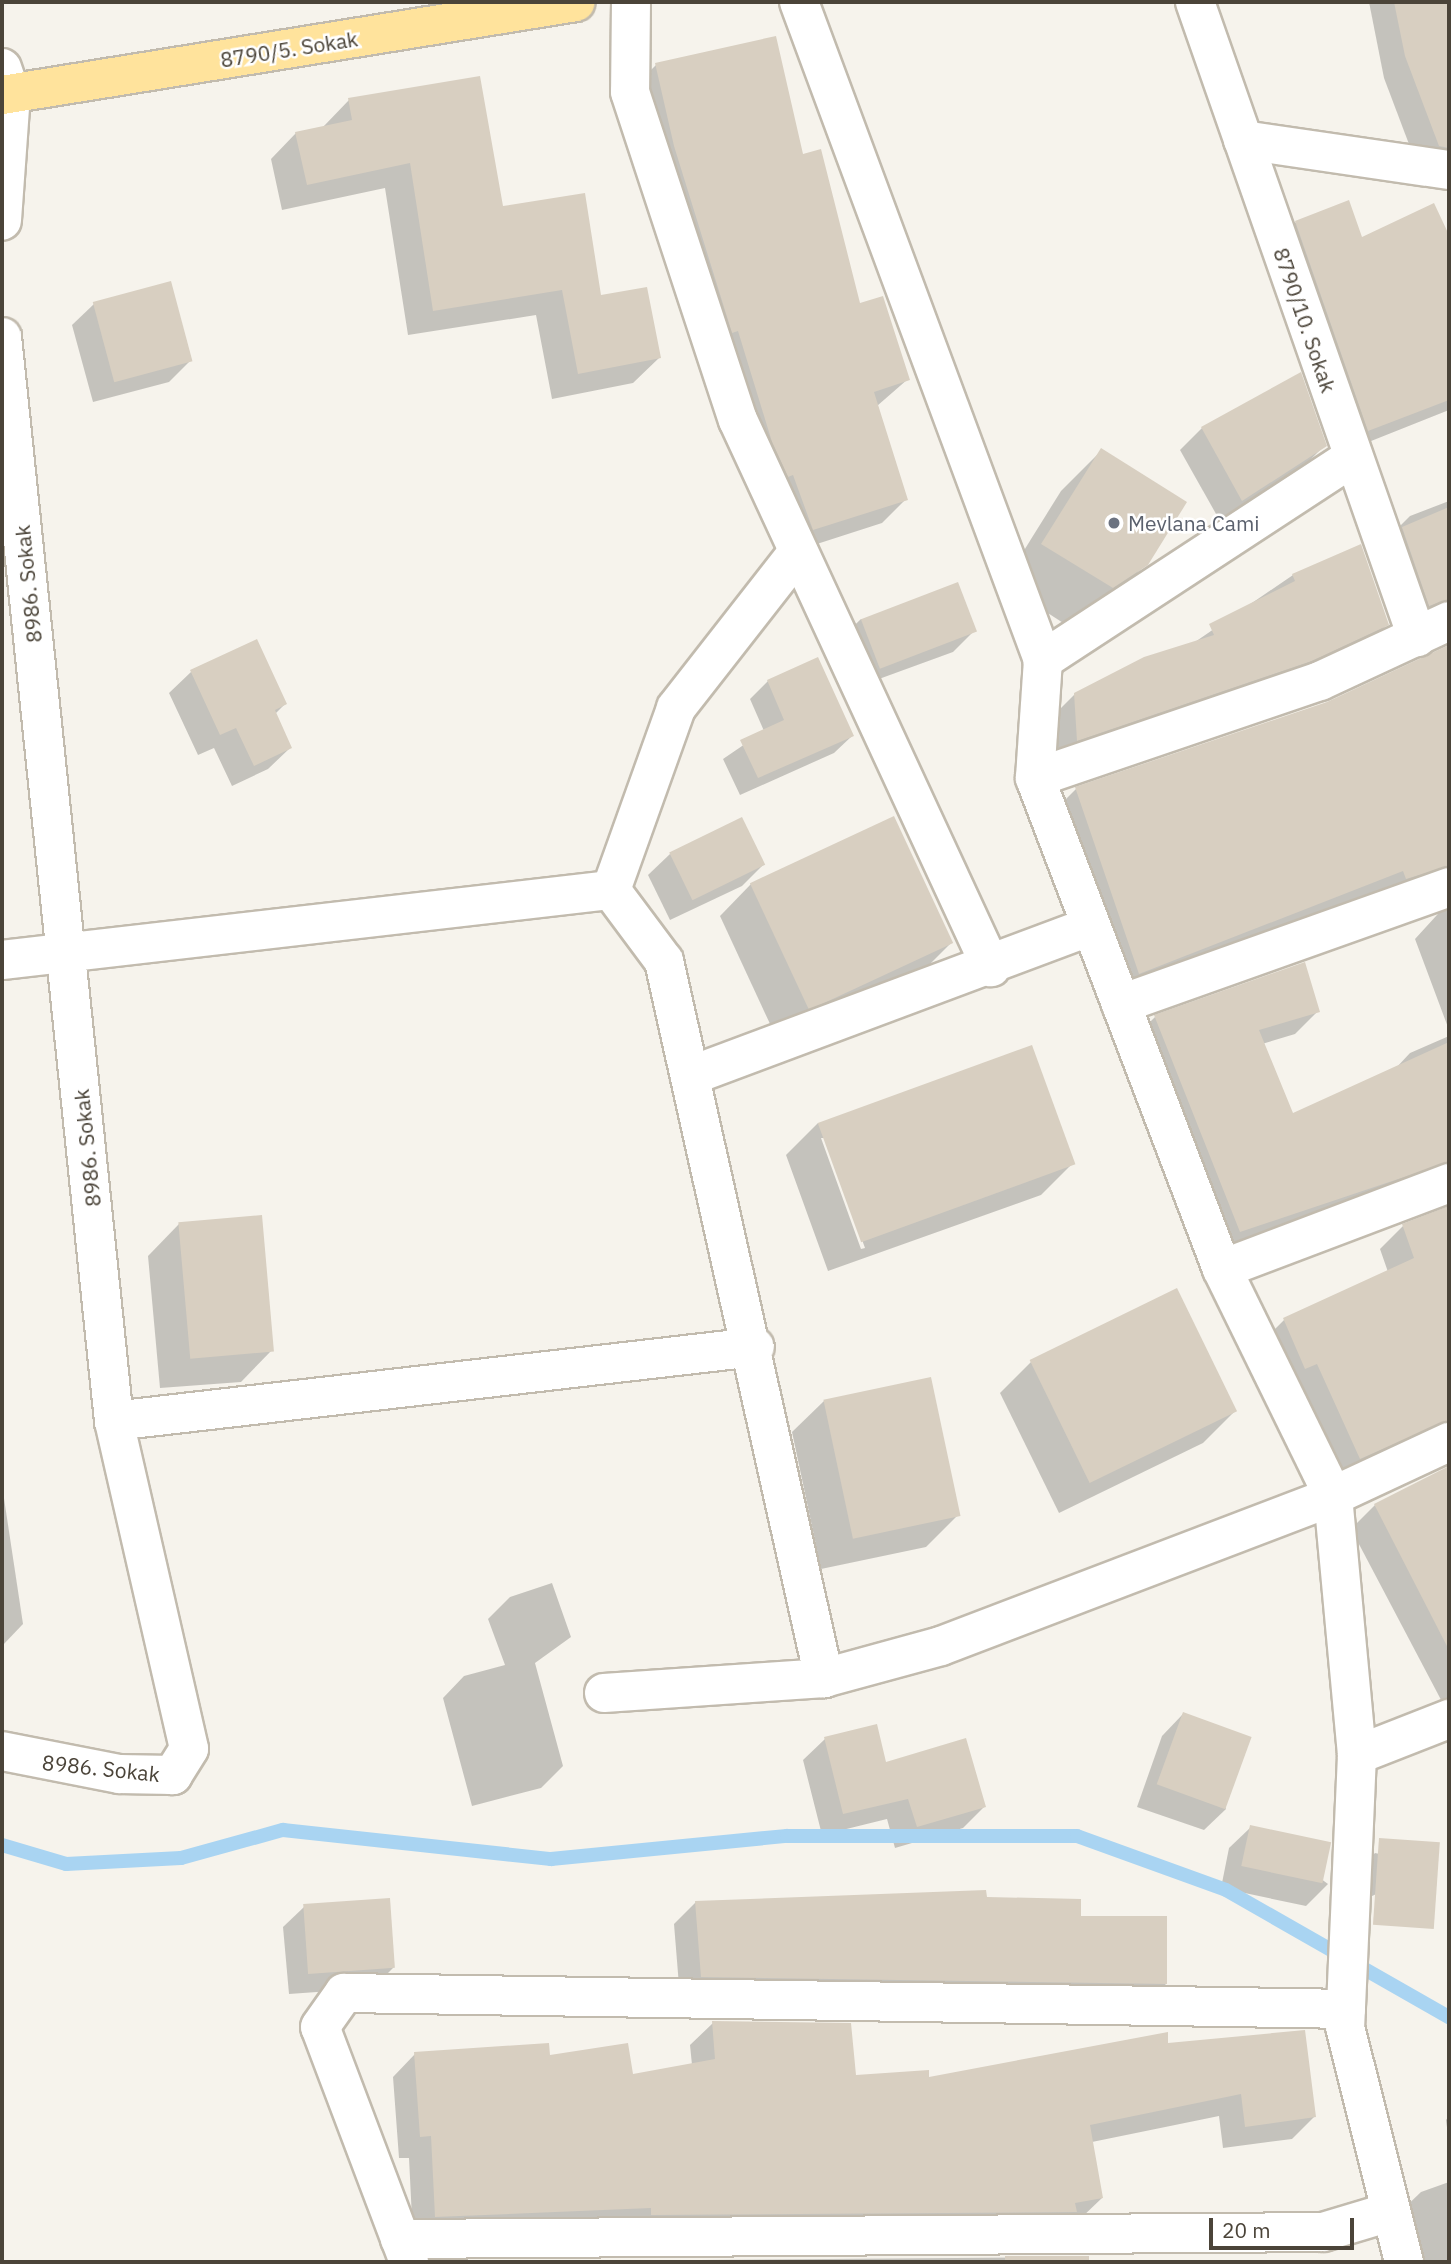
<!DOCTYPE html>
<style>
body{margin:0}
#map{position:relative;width:1451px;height:2264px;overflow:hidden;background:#f6f3ec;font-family:"IBM Plex Sans",sans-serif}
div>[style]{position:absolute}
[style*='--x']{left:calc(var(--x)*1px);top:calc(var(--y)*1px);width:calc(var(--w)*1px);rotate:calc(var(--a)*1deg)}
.shadow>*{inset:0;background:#0003}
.stream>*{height:14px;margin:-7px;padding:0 7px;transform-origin:7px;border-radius:7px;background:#a9d4f2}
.building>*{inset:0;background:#d8cfc1;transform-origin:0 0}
.roads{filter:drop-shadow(2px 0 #c2bbae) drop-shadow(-2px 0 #c2bbae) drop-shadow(0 2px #c2bbae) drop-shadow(0 -2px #c2bbae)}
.minor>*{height:38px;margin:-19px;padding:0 19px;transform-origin:19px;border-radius:19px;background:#fff}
.major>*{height:38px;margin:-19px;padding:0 19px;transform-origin:19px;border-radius:19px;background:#ffe39c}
.dots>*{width:19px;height:19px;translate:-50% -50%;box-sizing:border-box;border:4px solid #fff;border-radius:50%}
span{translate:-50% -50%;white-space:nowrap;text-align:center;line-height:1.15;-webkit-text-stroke:5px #fff;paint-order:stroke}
.street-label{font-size:21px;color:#4b4439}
.worship-label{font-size:21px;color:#5b616d}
.left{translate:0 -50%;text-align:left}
.frame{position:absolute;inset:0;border:4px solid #4b4439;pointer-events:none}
.scale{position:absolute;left:1209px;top:2218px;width:145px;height:32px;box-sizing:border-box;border:4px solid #4b4439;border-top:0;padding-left:9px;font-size:21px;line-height:24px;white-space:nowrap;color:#4b4439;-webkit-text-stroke:5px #fff;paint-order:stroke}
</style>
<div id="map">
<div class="shadow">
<i style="clip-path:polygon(1369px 2px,1449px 2px,1449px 178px,1418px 168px,1384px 78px)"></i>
<i style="clip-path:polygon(656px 65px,859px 305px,908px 379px,877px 406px,906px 499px,882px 523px,789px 553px,632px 89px)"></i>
<i style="clip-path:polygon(349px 100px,600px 298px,659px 358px,633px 383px,552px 399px,536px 315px,408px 335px,385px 188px,282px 210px,271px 159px,296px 133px,323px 127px)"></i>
<i style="clip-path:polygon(1433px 205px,1449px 239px,1449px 284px,1432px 296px,1449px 344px,1449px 410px,1346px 451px,1274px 244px,1296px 222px,1361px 239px)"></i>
<i style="clip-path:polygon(94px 304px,191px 360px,169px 382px,93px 402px,72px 325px)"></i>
<i style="clip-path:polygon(1202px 428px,1325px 445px,1303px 467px,1220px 521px,1180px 450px)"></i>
<i style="clip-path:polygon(1101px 451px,1146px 564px,1105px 605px,1071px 628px,1003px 584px,1061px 491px)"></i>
<i style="clip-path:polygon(1449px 501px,1449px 1030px,1415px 939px,1447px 904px,1116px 996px,1053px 812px,1076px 789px,1328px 703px,1448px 647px,1446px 634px,1428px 622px,1387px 539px,1410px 516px)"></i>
<i style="clip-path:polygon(1293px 575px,1387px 624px,1366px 646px,1056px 761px,1053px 716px,1075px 694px,1192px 644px)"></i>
<i style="clip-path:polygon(861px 619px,975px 630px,953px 652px,857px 687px,839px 640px)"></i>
<i style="clip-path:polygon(257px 642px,285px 704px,275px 714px,290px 748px,268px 769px,232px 786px,214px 748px,198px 755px,169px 693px,191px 672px)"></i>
<i style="clip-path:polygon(768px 681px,852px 736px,834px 753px,740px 795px,723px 759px,764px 731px,750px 699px)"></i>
<i style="clip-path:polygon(670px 854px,763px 865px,742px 886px,670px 920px,648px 875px)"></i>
<i style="clip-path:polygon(751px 884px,951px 943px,919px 975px,777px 1039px,720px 916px)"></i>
<i style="clip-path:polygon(1318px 1011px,1295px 1034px,1262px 1044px,1292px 1116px,1395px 1069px,1410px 1053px,1449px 1036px,1449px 1408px,1435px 1413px,1439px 1422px,1416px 1445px,1337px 1481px,1261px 1343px,1284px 1320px,1388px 1272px,1380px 1249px,1403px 1226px,1448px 1209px,1441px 1189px,1217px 1253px,1132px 1040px,1155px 1017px)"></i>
<i style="clip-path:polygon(evenodd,818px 1123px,1073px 1163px,1041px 1195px,828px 1271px,786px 1155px,818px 1123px,821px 1138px,825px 1138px,865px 1248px,861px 1249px,821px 1138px)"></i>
<i style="clip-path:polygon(179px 1224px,272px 1350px,241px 1382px,160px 1388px,148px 1256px)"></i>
<i style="clip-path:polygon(1031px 1362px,1235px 1411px,1203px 1443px,1059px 1513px,1000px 1393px)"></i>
<i style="clip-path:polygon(824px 1401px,958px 1515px,926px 1547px,821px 1569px,792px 1432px)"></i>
<i style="clip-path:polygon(1449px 1468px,1449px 1715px,1351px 1529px,1375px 1505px)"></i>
<i style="clip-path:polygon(2px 1485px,23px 1624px,2px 1646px)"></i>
<i style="clip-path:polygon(552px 1583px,571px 1637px,535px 1663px,563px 1766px,541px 1788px,472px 1806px,443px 1698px,464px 1676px,505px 1665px,488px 1619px,510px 1597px)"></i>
<i style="clip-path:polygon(1183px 1714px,1226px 1809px,1204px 1830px,1137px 1807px,1162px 1736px)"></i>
<i style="clip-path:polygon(825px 1739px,885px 1764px,984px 1807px,963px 1828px,895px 1848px,887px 1819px,822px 1835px,803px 1760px)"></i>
<i style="clip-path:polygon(1251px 1827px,1328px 1884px,1306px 1906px,1221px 1888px,1229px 1848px)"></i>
<i style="clip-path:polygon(1375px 1853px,1421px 1863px,1401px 1883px,1352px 1905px,1354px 1875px)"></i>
<i style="clip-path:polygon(985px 1898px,1079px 1917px,1166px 1984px,1144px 2005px,680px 1998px,674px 1924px,696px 1902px)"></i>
<i style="clip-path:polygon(304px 1907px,394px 1967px,373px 1988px,289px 1994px,283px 1927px)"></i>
<i style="clip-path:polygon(713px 2023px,855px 2076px,928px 2079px,1166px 2045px,1314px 2117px,1292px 2139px,1223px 2148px,1219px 2116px,1092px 2142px,1102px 2198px,1079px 2220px,413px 2239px,409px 2158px,399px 2158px,393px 2077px,415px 2054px,548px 2058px,632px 2076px,692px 2065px,690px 2045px)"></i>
<i style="clip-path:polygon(1449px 2116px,1449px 2143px,1446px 2120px)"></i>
<i style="clip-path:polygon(1449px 2182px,1449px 2262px,1416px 2262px,1399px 2213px,1421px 2192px)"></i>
<i style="clip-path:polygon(1088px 2257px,1089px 2262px,566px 2262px,568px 2261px)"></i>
</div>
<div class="stream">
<i style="--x:2;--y:1845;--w:67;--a:16.5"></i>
<i style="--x:66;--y:1864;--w:115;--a:-3"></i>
<i style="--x:181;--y:1858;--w:106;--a:-15.4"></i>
<i style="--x:283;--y:1830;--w:270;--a:6.2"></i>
<i style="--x:551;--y:1859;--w:237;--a:-5.6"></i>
<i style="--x:787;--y:1836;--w:290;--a:0"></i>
<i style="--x:1077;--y:1836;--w:158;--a:19.9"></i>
<i style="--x:1226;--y:1890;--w:257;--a:29.7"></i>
</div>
<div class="building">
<i style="clip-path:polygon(1394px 2px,1449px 2px,1449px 148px,1439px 146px,1405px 56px)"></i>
<i style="clip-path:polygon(776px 36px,803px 154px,821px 149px,860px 303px,883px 296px,910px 380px,874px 392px,908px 500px,813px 530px,793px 475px,788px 477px,772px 442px,738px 331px,732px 333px,674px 146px,655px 63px)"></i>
<i style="clip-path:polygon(480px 76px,503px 206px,585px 193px,601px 295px,647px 287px,661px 358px,578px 374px,562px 290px,433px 311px,410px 163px,307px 185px,295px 132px,352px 120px,348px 98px)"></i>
<i style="clip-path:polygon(1349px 200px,1362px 237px,1434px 203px,1449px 235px,1449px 400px,1368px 431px,1295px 221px)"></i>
<i style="left:171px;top:281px;width:83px;height:81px;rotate:75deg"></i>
<i style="clip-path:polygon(1301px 372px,1327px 446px,1242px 501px,1201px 427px)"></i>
<i style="clip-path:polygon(1101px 448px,1187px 502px,1148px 565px,1113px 588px,1041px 544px)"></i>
<i style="clip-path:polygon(1449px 507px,1449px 599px,1429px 606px,1402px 527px)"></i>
<i style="clip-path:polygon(1361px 544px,1389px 625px,1312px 661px,1077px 741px,1074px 693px,1144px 657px,1214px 635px,1209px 624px,1295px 581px,1292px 574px)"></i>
<i style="left:958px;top:582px;width:53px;height:104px;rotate:69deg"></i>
<i style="clip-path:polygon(257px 639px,287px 704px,275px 710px,292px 748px,254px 766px,236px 728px,220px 735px,190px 670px)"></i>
<i style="clip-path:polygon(1449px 645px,1449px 866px,1406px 879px,1403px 871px,1139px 974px,1075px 787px,1327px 702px)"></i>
<i style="clip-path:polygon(818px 657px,854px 736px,758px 778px,740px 740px,784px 720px,767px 680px)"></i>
<i style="left:894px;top:816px;width:140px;height:159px;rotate:65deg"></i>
<i style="left:742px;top:817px;width:53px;height:81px;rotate:64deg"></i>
<i style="clip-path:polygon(1305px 962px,1320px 1012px,1259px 1030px,1293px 1113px,1449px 1042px,1449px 1162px,1240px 1232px,1154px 1015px)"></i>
<i style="left:1032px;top:1045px;width:127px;height:228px;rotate:70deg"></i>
<i style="clip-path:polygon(1449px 1206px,1449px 1420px,1360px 1459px,1317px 1364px,1305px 1369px,1283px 1318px,1414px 1258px,1402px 1224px)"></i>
<i style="left:262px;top:1215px;width:137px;height:84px;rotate:85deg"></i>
<i style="left:1177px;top:1288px;width:137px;height:164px;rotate:64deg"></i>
<i style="left:931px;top:1377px;width:142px;height:110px;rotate:78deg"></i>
<i style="clip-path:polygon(1449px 1466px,1449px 1650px,1374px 1504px)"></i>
<i style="left:1183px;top:1712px;width:73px;height:77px;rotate:20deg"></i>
<i style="clip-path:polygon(877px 1724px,886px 1762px,966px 1738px,986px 1807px,917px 1827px,908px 1799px,843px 1814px,824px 1737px)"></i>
<i style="left:1250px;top:1825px;width:83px;height:42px;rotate:12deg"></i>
<i style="left:1379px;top:1838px;width:61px;height:87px;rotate:4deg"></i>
<i style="clip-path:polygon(986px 1890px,987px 1897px,1081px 1899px,1081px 1916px,1167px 1916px,1167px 1984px,701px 1977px,695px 1901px)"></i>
<i style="left:390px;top:1898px;width:70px;height:87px;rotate:86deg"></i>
<i style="clip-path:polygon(712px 2021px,851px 2023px,856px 2075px,929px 2070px,929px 2077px,1168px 2032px,1168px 2043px,1305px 2030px,1316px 2117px,1245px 2127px,1241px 2094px,1090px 2125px,1103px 2198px,1075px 2203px,1077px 2212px,651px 2215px,651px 2208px,435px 2217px,431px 2136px,420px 2137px,414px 2052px,549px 2043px,550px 2055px,628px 2043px,633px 2074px,715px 2059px)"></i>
<i style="left:1005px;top:2256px;width:84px;height:6px"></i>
</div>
<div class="roads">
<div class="minor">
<i style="--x:631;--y:2;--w:90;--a:90.6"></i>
<i style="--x:630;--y:92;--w:345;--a:71.8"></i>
<i style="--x:738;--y:420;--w:603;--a:65.18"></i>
<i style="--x:799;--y:2;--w:702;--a:69.65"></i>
<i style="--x:1195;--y:2;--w:673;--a:70.73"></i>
<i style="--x:2;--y:68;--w:28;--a:71"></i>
<i style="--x:11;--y:94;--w:127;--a:94.1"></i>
<i style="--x:1243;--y:140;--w:208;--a:8.3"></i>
<i style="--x:2;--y:337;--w:1090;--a:84.1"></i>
<i style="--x:114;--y:1421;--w:336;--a:77.1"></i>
<i style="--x:189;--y:1749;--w:31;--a:122"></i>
<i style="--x:173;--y:1775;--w:54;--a:-178.9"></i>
<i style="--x:119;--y:1774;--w:119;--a:-168.9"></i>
<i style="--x:1353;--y:457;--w:371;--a:146.8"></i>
<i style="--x:1043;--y:660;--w:118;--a:93.9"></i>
<i style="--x:1035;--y:778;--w:525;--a:69.15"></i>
<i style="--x:1222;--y:1269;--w:253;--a:63.9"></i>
<i style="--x:1333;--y:1496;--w:260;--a:84.7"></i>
<i style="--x:1357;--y:1755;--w:272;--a:92.5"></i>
<i style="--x:1345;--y:2027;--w:242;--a:75.9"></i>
<i style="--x:1035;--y:778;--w:301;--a:-18.8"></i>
<i style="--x:1320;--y:681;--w:142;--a:-24.9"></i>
<i style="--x:611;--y:890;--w:89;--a:53.3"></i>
<i style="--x:664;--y:961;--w:735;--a:77.42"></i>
<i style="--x:2;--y:960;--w:613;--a:-6.56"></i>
<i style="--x:611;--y:890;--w:193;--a:-70.3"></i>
<i style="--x:676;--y:708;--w:198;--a:-52"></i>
<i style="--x:1121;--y:1004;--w:348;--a:-19.6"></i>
<i style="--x:690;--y:1076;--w:428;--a:-20.5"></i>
<i style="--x:1222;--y:1269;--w:243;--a:-20.7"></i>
<i style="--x:114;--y:1421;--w:645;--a:-6.59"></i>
<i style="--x:604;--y:1693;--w:221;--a:-3.9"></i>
<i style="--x:824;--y:1678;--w:121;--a:-15.3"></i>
<i style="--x:941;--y:1646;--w:420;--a:-20.9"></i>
<i style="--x:1333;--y:1496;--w:128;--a:-25"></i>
<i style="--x:1357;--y:1755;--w:99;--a:-21.4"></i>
<i style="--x:400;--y:2239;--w:923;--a:-0.43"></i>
<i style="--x:1323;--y:2232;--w:70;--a:-16.6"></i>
<i style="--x:409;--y:2262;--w:251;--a:-110.7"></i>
<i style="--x:320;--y:2027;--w:42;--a:-54.8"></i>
<i style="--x:344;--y:1993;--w:1002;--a:0.91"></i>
</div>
<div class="major">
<i style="--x:2;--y:95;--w:581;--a:-9.2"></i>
</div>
</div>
<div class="dots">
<i style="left:1114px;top:523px;background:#6b7280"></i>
</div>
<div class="street-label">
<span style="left:289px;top:49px;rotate:-9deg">8790/5. Sokak</span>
<span style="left:1305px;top:320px;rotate:71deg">8790/10. Sokak</span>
<span style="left:28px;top:584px;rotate:-96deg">8986. Sokak</span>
<span style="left:87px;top:1148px;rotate:-96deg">8986. Sokak</span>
<span style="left:101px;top:1768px;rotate:6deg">8986. Sokak</span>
</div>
<div class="worship-label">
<span class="left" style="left:1128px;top:523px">Mevlana Cami</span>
</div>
<div class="frame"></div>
<div class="scale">20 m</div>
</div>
